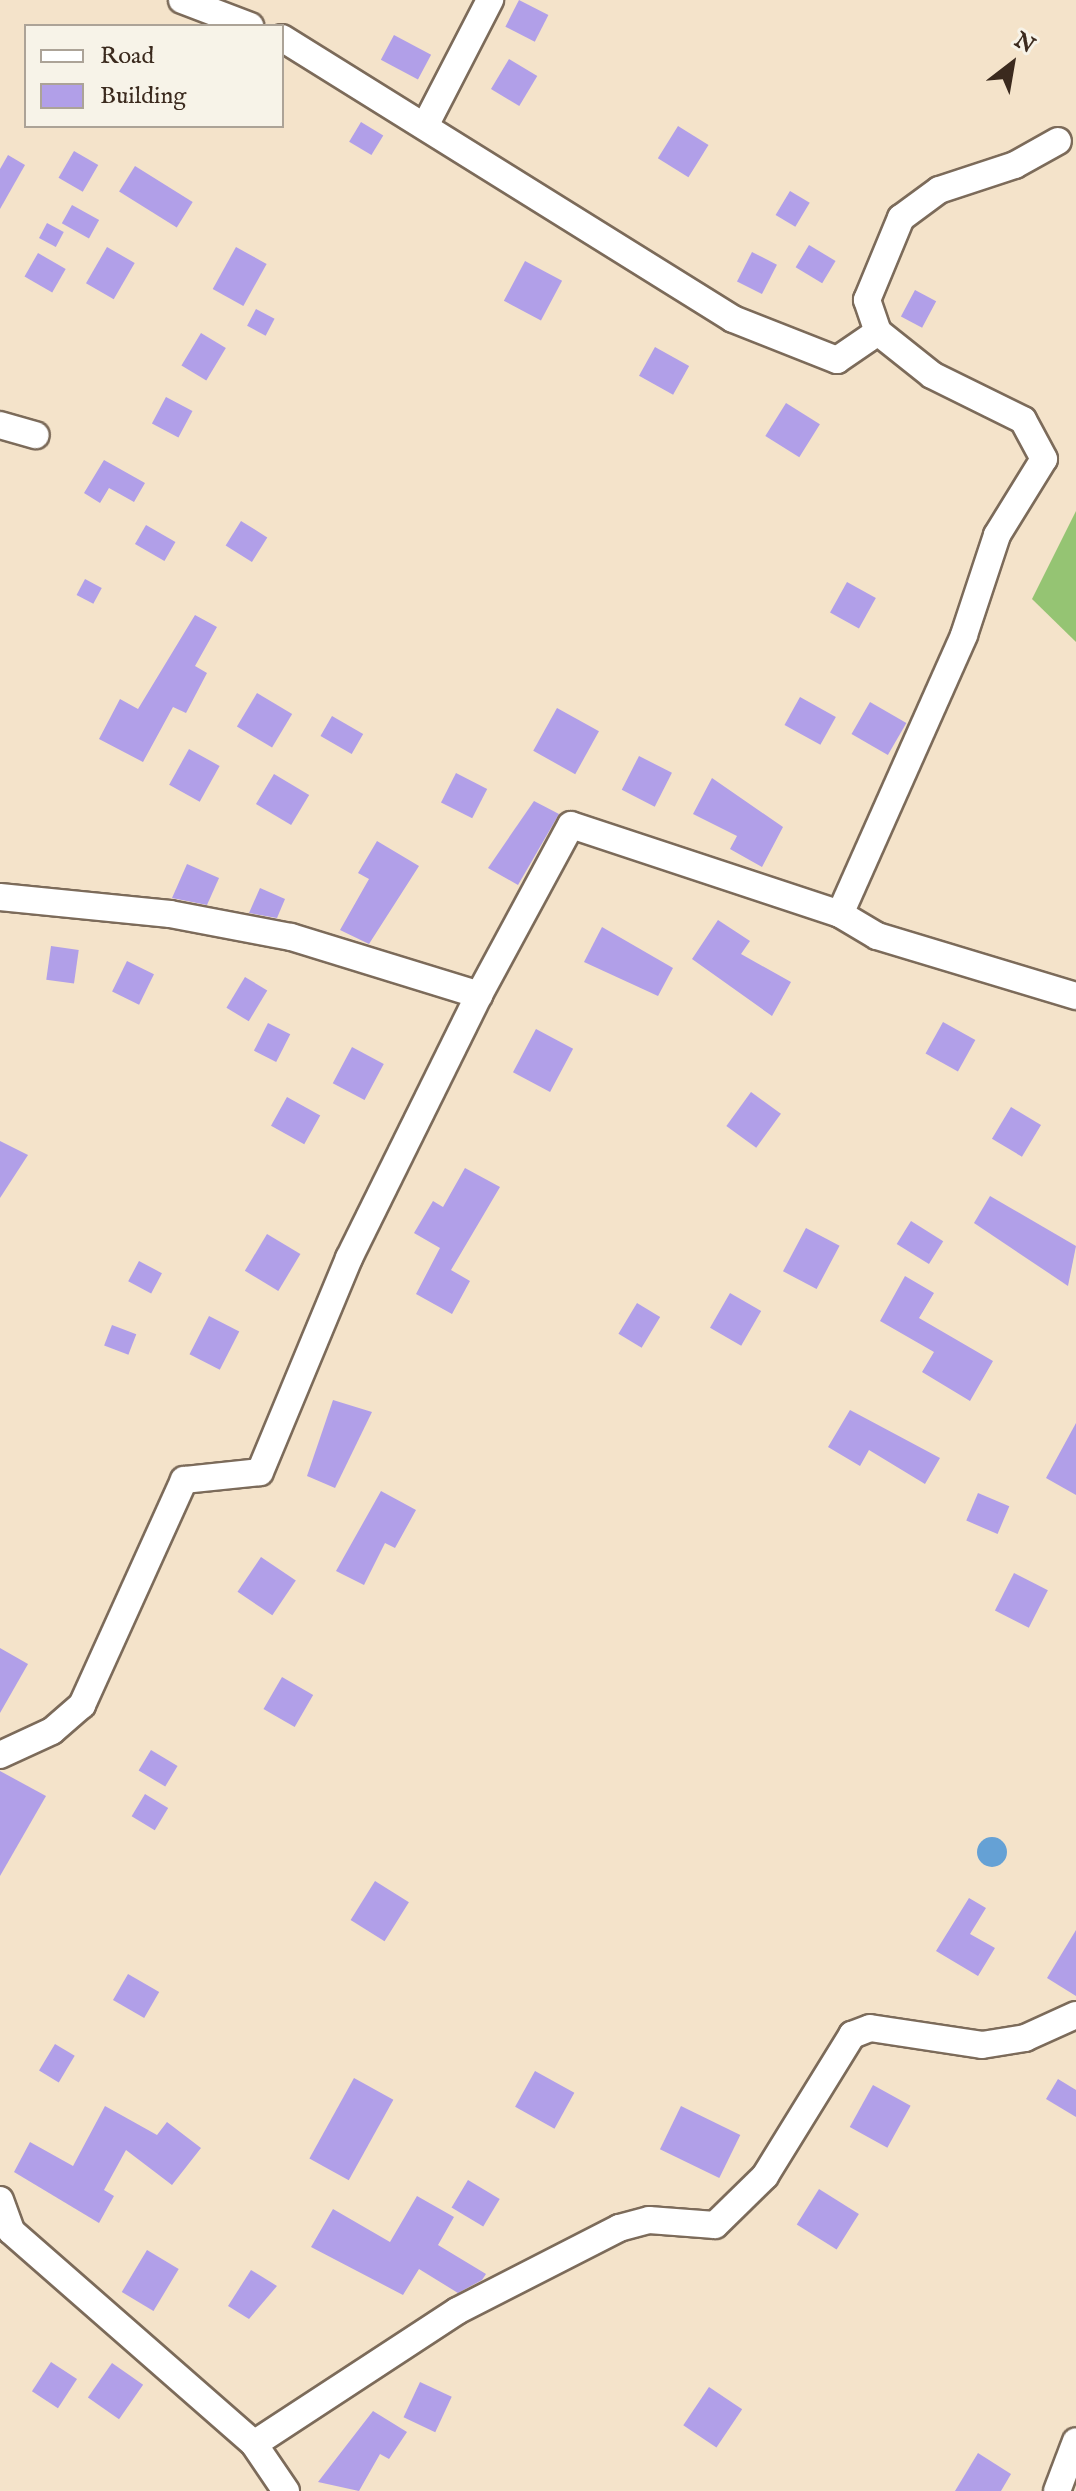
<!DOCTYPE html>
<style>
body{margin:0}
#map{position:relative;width:1076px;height:2491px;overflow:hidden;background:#f4e3ca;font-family:"IM FELL English",serif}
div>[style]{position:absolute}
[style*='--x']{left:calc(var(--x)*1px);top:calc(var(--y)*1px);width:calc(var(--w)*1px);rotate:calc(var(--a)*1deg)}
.green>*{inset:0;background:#95c473}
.water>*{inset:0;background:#65a1d5}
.round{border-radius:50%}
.building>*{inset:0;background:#b19fe8;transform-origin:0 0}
.roads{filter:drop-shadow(2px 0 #7c6b5a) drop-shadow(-2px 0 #7c6b5a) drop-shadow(0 2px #7c6b5a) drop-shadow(0 -2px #7c6b5a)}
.minor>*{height:26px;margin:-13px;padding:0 13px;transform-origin:13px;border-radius:13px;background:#fff}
span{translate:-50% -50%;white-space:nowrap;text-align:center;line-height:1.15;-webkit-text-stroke:6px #f7f3e8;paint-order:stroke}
.legend{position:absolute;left:24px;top:24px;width:260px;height:104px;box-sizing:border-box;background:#f7f3e8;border:2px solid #aca397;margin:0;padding:10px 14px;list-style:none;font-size:24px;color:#3b2a1e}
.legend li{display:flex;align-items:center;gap:16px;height:40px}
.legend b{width:40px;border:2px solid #aca397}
.north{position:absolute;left:972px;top:24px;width:80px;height:80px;-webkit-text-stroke:6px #f7f3e8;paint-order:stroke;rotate:31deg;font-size:22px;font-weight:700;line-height:32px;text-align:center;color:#3b2a1e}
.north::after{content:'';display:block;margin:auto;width:28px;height:36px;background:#3b2a1e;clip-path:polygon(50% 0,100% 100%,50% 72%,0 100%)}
</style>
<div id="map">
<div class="green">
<i style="clip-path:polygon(1076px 511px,1076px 642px,1032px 599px)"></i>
</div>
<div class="water">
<i class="round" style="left:977px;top:1837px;width:30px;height:30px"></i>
</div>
<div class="building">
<i style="left:519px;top:0;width:33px;height:30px;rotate:27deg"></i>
<i style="left:394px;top:35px;width:42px;height:28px;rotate:28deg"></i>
<i style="left:509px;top:59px;width:33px;height:35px;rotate:31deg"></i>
<i style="left:361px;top:122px;width:26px;height:23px;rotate:31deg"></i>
<i style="left:678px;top:126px;width:36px;height:38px;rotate:32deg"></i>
<i style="left:74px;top:151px;width:28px;height:31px;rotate:30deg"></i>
<i style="clip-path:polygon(8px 155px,25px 165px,0 209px,0 169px)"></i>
<i style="left:135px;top:166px;width:68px;height:30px;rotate:32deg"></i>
<i style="left:790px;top:191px;width:23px;height:28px;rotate:31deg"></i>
<i style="left:72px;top:205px;width:31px;height:21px;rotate:29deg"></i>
<i style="left:47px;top:223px;width:19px;height:17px;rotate:28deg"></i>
<i style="left:809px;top:245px;width:31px;height:26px;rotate:31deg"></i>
<i style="left:107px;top:247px;width:32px;height:42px;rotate:30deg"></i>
<i style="left:236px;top:247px;width:35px;height:48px;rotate:29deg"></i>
<i style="left:752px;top:252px;width:28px;height:33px;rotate:27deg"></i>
<i style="left:38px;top:253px;width:32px;height:27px;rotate:30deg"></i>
<i style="left:525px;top:261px;width:42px;height:45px;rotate:28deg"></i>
<i style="left:915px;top:290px;width:24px;height:30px;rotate:28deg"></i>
<i style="left:256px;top:309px;width:21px;height:19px;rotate:28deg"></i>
<i style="left:201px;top:333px;width:29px;height:38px;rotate:31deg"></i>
<i style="left:655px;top:347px;width:39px;height:33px;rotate:29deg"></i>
<i style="left:166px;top:397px;width:30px;height:30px;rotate:28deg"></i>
<i style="left:786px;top:403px;width:40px;height:39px;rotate:32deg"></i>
<i style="clip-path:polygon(104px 460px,145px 483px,134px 502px,109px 488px,100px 503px,84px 493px)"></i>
<i style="left:241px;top:521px;width:31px;height:29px;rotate:32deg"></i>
<i style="left:146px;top:525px;width:34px;height:22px;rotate:30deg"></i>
<i style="left:85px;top:579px;width:19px;height:18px;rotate:28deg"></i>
<i style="left:847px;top:582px;width:33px;height:35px;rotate:29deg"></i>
<i style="clip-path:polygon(195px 615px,217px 627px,195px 666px,207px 673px,186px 713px,173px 707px,143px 762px,99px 739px,120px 699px,138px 709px)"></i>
<i style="left:257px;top:693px;width:41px;height:39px;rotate:31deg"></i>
<i style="left:800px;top:697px;width:41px;height:32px;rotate:29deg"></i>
<i style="left:870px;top:702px;width:42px;height:37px;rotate:30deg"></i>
<i style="left:557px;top:708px;width:48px;height:49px;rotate:29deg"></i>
<i style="left:332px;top:716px;width:36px;height:23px;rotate:30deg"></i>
<i style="left:189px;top:749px;width:35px;height:41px;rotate:29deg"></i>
<i style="left:639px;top:756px;width:37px;height:38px;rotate:27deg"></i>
<i style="left:456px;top:773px;width:35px;height:33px;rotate:27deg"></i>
<i style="left:274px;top:774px;width:41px;height:35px;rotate:31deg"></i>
<i style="clip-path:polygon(712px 778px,783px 827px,762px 867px,730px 849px,737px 836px,693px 814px)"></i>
<i style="clip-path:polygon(534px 801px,559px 814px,518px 885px,488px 868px)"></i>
<i style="clip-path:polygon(377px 841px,419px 866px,369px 944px,340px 930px,369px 879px,358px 873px)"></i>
<i style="clip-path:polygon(187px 864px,219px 878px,207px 905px,172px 898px)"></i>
<i style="clip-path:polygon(260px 888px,285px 899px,277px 918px,249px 913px)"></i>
<i style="clip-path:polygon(718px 920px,750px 941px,741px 954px,791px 982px,772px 1016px,692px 959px)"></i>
<i style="clip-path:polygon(602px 927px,673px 968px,658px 996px,584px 962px)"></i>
<i style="left:51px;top:946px;width:28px;height:34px;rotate:8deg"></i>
<i style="left:127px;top:961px;width:30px;height:34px;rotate:26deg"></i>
<i style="left:245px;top:977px;width:26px;height:36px;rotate:31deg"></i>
<i style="left:943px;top:1022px;width:37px;height:36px;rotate:29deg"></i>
<i style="left:268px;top:1023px;width:25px;height:31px;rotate:27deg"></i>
<i style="left:536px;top:1029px;width:42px;height:49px;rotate:28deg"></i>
<i style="left:352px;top:1047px;width:36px;height:41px;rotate:28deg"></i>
<i style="left:751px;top:1092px;width:37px;height:42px;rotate:36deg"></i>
<i style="left:287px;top:1097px;width:38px;height:33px;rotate:29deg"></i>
<i style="left:1011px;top:1107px;width:35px;height:37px;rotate:31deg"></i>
<i style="clip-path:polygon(0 1141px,28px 1155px,0 1198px)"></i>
<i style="clip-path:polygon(465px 1168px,500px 1187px,451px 1270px,470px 1281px,452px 1314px,416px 1294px,440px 1248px,414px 1233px,433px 1201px,443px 1207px)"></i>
<i style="clip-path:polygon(990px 1196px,1076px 1246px,1068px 1286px,974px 1223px)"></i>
<i style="left:911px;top:1221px;width:38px;height:27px;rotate:32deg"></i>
<i style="left:806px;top:1228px;width:38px;height:49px;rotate:28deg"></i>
<i style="left:267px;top:1234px;width:39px;height:43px;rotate:31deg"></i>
<i style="left:139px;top:1261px;width:26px;height:23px;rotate:28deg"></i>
<i style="clip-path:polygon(905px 1276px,934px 1293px,919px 1318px,993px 1361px,970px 1401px,922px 1372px,934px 1352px,880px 1321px)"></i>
<i style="left:730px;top:1293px;width:36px;height:40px;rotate:30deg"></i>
<i style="left:637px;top:1303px;width:27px;height:36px;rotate:31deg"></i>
<i style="left:209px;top:1316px;width:34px;height:43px;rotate:27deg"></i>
<i style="left:112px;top:1325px;width:26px;height:22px;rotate:21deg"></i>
<i style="clip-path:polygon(333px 1400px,372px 1412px,335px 1488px,307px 1476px)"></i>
<i style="clip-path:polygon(850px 1410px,940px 1458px,925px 1484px,869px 1450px,860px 1466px,828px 1447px)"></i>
<i style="clip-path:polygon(1076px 1423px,1076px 1495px,1046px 1478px)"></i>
<i style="clip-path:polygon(381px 1491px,416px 1510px,395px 1548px,385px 1543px,364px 1585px,336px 1571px)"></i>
<i style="left:978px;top:1493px;width:34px;height:30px;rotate:23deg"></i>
<i style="left:261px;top:1557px;width:42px;height:42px;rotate:34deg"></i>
<i style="left:1014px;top:1573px;width:38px;height:42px;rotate:27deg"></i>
<i style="clip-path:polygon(0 1648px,28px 1664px,0 1713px)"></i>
<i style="left:282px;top:1677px;width:36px;height:37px;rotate:30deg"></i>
<i style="left:151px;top:1750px;width:31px;height:24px;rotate:31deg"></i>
<i style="clip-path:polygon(0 1771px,46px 1796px,0 1876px)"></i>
<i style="left:145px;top:1794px;width:27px;height:26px;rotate:31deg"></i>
<i style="left:375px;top:1881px;width:40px;height:46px;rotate:32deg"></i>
<i style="clip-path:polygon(969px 1898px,986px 1908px,970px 1934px,995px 1948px,978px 1976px,936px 1951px)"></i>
<i style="clip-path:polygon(1076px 1930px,1076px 1996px,1047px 1978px)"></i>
<i style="left:128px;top:1974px;width:36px;height:30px;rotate:30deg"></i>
<i style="left:55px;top:2044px;width:23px;height:31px;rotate:31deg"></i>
<i style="left:535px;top:2071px;width:45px;height:41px;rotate:29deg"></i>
<i style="left:354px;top:2078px;width:45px;height:92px;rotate:29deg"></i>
<i style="clip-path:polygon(1058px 2079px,1076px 2090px,1076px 2117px,1046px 2099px)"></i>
<i style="left:873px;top:2085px;width:43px;height:48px;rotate:29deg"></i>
<i style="clip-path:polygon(105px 2106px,157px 2135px,167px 2122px,201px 2148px,172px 2185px,126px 2150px,104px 2190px,114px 2196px,99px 2223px,14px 2172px,30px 2142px,73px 2166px)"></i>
<i style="left:681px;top:2106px;width:66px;height:48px;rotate:26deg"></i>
<i style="left:468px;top:2180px;width:37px;height:32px;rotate:31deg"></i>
<i style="left:819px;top:2189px;width:47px;height:42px;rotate:32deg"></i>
<i style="clip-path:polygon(417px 2196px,454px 2217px,438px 2245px,486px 2274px,482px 2280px,458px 2293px,419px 2269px,403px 2295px,311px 2247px,333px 2209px,390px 2242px)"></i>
<i style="left:147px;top:2250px;width:37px;height:49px;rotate:31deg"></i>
<i style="clip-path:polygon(251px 2270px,277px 2286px,249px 2319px,228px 2306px)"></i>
<i style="left:51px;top:2362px;width:31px;height:35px;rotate:33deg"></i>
<i style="left:112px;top:2363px;width:38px;height:42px;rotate:35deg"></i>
<i style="left:420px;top:2382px;width:35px;height:39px;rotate:25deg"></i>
<i style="left:709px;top:2387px;width:40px;height:46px;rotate:34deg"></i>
<i style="clip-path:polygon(373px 2411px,407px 2432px,389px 2459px,380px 2454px,359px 2491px,318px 2482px)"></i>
<i style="clip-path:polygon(978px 2453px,1011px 2474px,1001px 2491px,955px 2491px)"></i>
</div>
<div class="roads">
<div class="minor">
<i style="--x:182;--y:0;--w:73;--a:20.9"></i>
<i style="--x:282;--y:38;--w:531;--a:31.93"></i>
<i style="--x:733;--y:319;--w:112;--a:21.5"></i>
<i style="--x:837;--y:360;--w:50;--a:-34.3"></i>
<i style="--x:426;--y:124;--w:140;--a:-62.7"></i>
<i style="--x:0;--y:425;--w:37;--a:16"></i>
<i style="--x:0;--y:897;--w:171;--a:5.7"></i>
<i style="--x:170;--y:914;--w:123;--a:10.8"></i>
<i style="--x:291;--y:937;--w:197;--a:17.1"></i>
<i style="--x:479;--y:995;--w:193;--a:-61.6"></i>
<i style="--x:571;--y:825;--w:283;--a:18.3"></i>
<i style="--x:840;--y:914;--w:43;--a:30.7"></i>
<i style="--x:877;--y:936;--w:208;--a:16.8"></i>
<i style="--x:840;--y:914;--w:305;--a:-66"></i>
<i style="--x:964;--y:635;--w:105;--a:-71.7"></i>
<i style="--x:997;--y:535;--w:89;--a:-58.3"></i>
<i style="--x:1044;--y:459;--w:44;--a:-118.3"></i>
<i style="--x:1023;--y:420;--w:102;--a:-153.7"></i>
<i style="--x:932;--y:375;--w:69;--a:-141.5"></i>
<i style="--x:878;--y:332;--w:34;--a:-109"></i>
<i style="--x:867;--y:300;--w:89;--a:-67.5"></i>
<i style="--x:901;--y:218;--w:47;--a:-36.4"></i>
<i style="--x:939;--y:190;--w:80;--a:-18.2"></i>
<i style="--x:1015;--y:165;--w:49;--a:-29.2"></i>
<i style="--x:0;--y:1755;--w:57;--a:-24.8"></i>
<i style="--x:52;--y:1731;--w:40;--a:-41"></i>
<i style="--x:82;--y:1705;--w:247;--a:-65.6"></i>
<i style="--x:184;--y:1480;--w:76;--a:-6"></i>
<i style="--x:260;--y:1472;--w:232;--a:-67.4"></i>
<i style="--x:349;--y:1258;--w:293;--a:-63.7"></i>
<i style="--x:0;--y:2200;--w:33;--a:70"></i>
<i style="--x:11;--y:2231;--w:323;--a:41.2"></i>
<i style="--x:254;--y:2444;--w:57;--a:55.8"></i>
<i style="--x:254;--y:2444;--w:243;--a:-33.2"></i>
<i style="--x:457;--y:2311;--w:182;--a:-27.1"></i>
<i style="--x:619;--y:2228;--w:31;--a:-15"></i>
<i style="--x:649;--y:2220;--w:66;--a:4.3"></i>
<i style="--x:715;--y:2225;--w:70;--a:-44.4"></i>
<i style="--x:765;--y:2176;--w:166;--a:-58.3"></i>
<i style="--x:852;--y:2035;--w:19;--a:-21"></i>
<i style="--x:870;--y:2028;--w:113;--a:8.6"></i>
<i style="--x:982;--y:2045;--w:44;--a:-9.2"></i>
<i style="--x:1025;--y:2038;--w:56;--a:-24.3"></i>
<i style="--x:1057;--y:2491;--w:53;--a:-69.2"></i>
</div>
</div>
<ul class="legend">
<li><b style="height:10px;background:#fff"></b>Road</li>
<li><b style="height:22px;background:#b19fe8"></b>Building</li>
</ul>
<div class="north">N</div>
</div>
